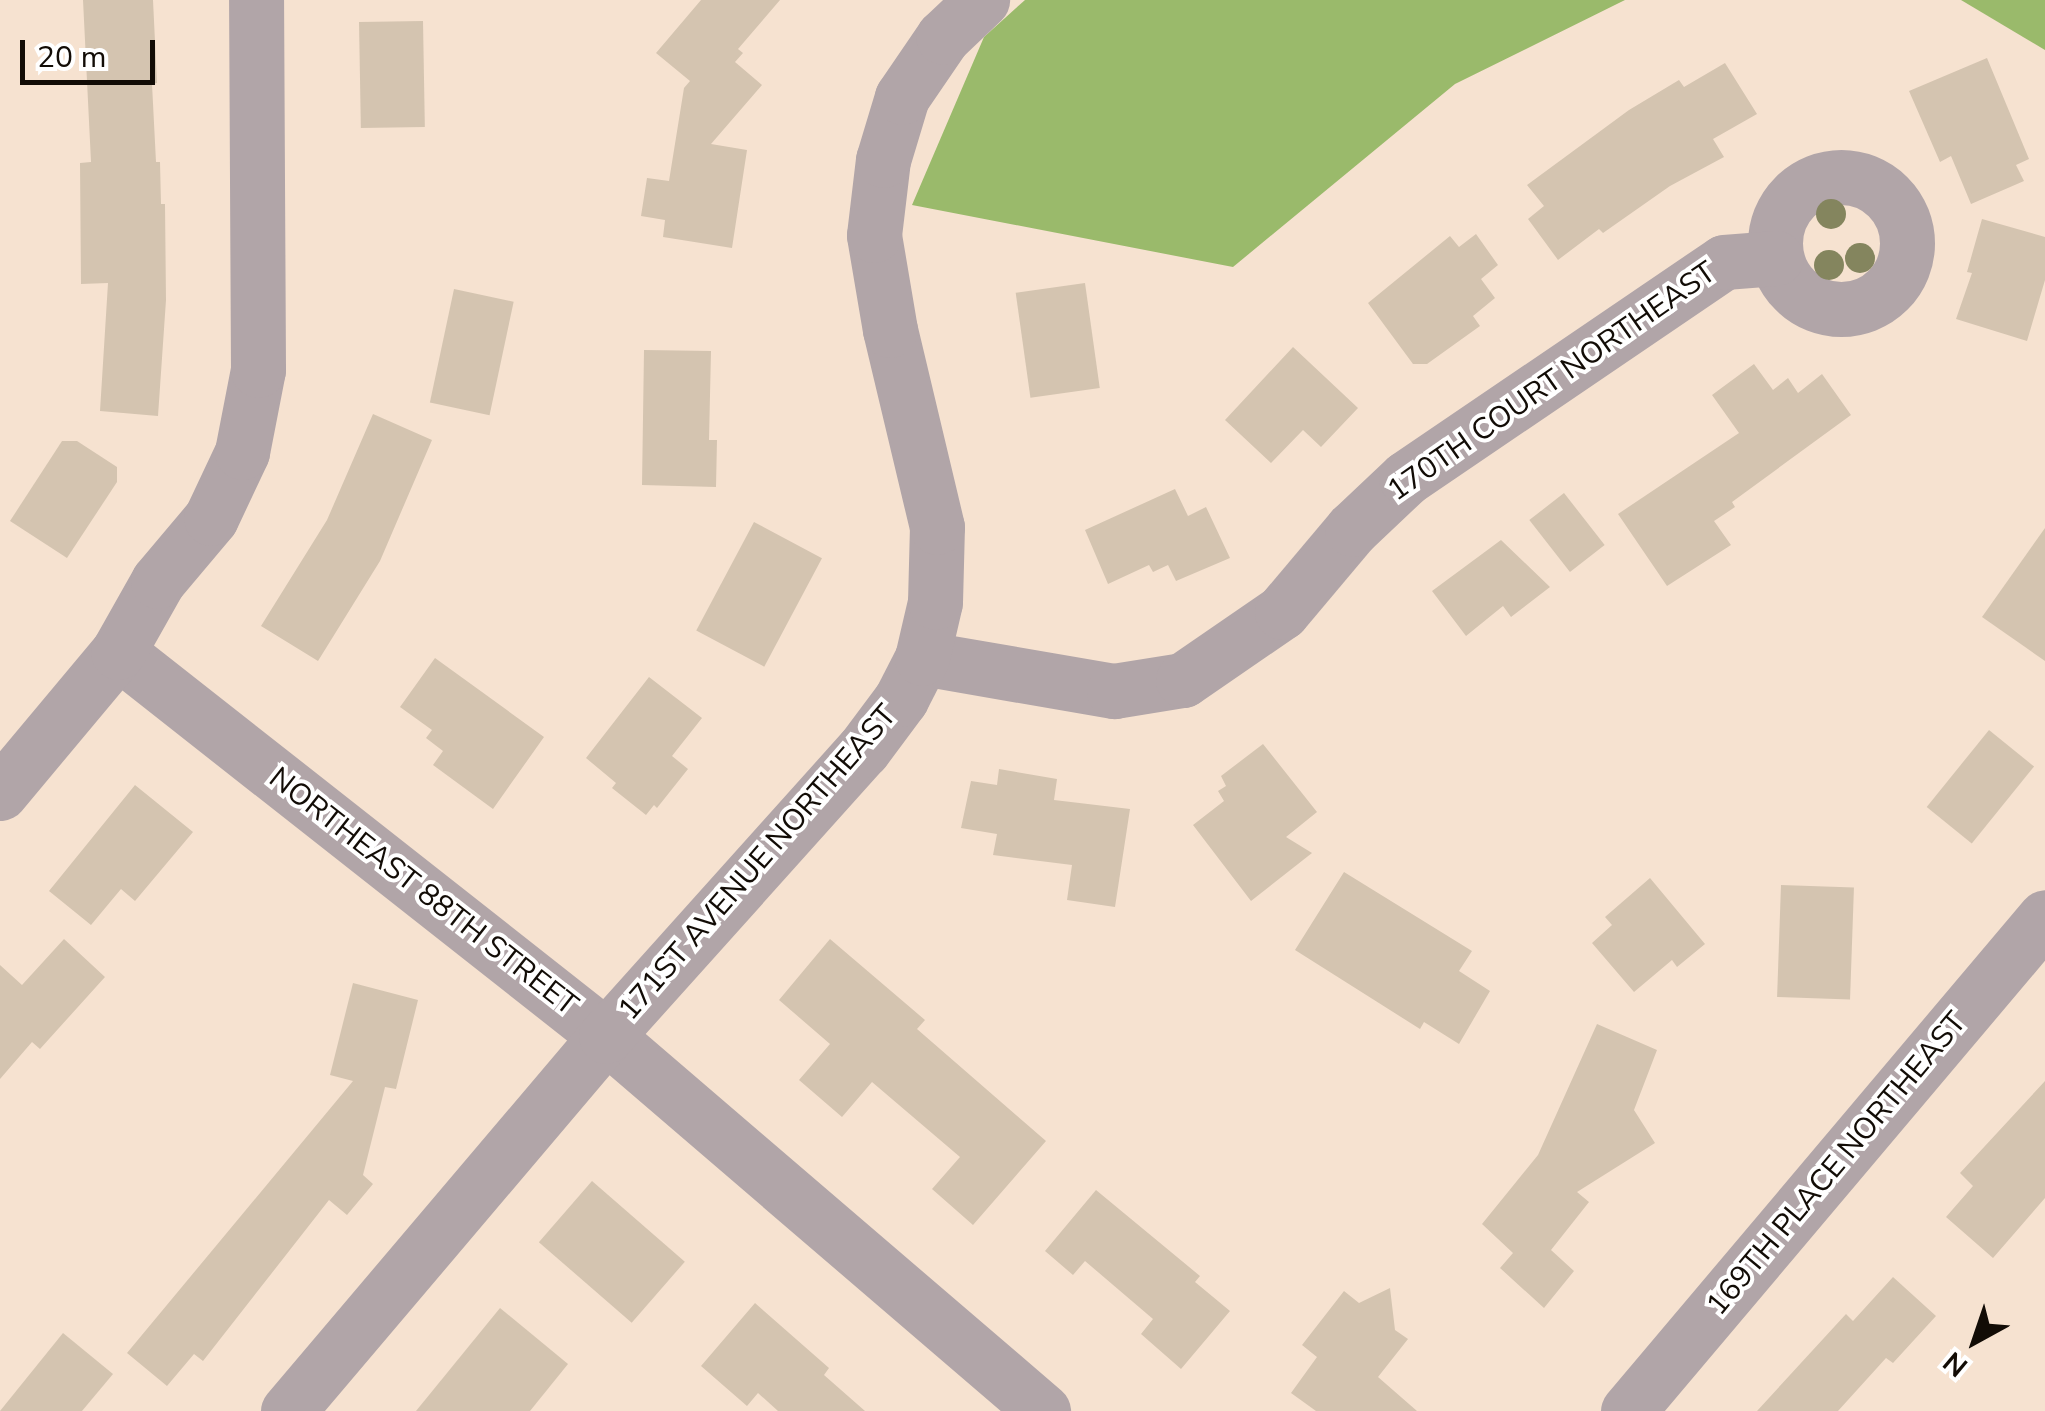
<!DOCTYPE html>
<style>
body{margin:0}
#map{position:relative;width:2045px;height:1411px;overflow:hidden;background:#f6e2d0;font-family:"Nunito Sans",sans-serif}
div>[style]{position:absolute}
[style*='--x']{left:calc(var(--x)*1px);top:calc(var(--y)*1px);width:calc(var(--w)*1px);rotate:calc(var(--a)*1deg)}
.forest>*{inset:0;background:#9aba6b}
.building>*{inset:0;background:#d4c4b0;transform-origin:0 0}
.minor>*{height:55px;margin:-27.5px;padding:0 27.5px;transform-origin:27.5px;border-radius:27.5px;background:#b1a5a8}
.minor>.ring{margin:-27.5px;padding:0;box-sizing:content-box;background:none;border:55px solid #b1a5a8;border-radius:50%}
.trees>*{width:30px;height:30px;margin:-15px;border-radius:50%;background:#84855e}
span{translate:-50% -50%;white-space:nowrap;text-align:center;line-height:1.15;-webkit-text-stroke:8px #fff;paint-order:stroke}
.street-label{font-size:30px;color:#120c06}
.north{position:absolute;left:1925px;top:1291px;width:100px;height:100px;-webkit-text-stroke:8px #fff;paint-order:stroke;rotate:220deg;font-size:28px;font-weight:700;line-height:40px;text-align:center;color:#120c06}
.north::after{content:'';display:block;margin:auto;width:35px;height:45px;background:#120c06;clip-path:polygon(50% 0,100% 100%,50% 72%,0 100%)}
.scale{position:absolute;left:20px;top:40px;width:135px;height:45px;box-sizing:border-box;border:5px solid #120c06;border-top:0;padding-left:12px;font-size:30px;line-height:35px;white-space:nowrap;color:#120c06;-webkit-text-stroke:8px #fff;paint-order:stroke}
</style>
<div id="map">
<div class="forest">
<i style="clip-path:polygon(1025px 0,1625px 0,1455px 84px,1233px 267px,912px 205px,984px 37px)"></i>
<i style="clip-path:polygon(1961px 0,2045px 0,2045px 50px)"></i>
</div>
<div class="building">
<i style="clip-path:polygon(83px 0,153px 0,157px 83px,152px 84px,156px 162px,160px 162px,161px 204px,165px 204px,166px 300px,158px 416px,100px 411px,108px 283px,81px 284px,80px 163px,91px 162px)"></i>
<i style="clip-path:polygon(701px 0,780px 0,738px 49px,743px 53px,735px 62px,762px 85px,711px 144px,747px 150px,732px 248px,663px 237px,665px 220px,641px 216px,647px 178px,669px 181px,684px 88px,690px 81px,656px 53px)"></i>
<i style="left:423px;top:21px;width:106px;height:64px;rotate:89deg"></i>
<i style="clip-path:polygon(1987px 58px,2029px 159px,2016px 165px,2024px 181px,1971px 204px,1951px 156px,1940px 162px,1909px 91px)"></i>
<i style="clip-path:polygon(1725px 63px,1757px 114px,1713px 139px,1724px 157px,1670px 186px,1603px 233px,1599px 229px,1558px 260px,1528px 219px,1544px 206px,1527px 185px,1629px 110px,1679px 80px,1684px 87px)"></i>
<i style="clip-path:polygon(1982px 219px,2045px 237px,2045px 280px,2027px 341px,1956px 319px,1972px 273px,1967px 272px)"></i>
<i style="clip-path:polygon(1476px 234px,1498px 265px,1481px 279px,1495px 298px,1473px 316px,1480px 326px,1427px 364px,1413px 364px,1368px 303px,1450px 236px,1459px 247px)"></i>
<i style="left:1085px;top:283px;width:106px;height:70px;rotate:82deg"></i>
<i style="left:454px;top:289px;width:61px;height:116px;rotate:12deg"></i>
<i style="clip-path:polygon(1293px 347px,1358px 408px,1321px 447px,1303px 430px,1271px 463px,1225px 420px)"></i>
<i style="clip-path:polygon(644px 350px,711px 351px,709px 440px,717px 440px,716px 487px,642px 485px)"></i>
<i style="clip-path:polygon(1754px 364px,1773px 390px,1788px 378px,1798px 393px,1822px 374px,1851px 415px,1732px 502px,1735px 507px,1714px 521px,1731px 545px,1667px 586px,1618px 514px,1739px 433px,1712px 395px)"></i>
<i style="clip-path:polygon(373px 414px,432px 440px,380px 561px,318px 661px,261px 626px,327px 520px)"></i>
<i style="clip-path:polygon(62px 441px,77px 441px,117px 467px,117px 482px,67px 558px,10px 521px)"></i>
<i style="clip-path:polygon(1175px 489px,1188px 516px,1206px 507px,1230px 558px,1176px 581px,1168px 565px,1153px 572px,1149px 565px,1108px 584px,1085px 530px)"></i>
<i style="left:1564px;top:493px;width:66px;height:44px;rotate:52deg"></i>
<i style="left:754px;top:522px;width:77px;height:123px;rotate:28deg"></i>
<i style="clip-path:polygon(2045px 528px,2045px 661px,1982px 617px)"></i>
<i style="clip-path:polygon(1501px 540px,1550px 587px,1511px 617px,1503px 606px,1466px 636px,1432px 591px)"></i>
<i style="clip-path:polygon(435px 658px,544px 737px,493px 809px,433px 765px,443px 751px,426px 738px,432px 730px,400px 707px)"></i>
<i style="clip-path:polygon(649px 677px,702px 718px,672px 756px,688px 769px,657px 808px,654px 805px,646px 815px,612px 788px,616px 783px,586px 758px)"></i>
<i style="left:1989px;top:730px;width:58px;height:99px;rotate:39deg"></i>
<i style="clip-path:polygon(1263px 744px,1317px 812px,1286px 837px,1312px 853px,1251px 901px,1193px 825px,1224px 801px,1218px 791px,1226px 786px,1221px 776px)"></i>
<i style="clip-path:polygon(999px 769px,1057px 779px,1054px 800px,1130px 809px,1115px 907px,1067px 900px,1072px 865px,993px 855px,997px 834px,961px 828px,971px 781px,997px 785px)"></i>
<i style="clip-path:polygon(135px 785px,193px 832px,135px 901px,121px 889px,91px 925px,49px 891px)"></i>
<i style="clip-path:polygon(1344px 872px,1472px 951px,1459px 971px,1490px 991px,1459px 1044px,1424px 1022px,1420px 1029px,1295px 950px)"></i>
<i style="clip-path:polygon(1650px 878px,1705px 944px,1677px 967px,1672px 960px,1634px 992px,1592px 943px,1612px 925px,1605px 917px)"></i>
<i style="left:1781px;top:885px;width:73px;height:112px;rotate:2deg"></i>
<i style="clip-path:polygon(64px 939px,105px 977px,40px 1049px,32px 1042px,0 1079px,0 965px,22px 985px)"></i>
<i style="clip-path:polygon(830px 939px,925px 1020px,917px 1029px,1046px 1141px,973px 1225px,932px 1189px,960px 1157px,872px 1082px,842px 1117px,799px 1080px,830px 1044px,779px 1000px)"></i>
<i style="clip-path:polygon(353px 983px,418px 1000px,396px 1089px,385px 1087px,363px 1175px,373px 1184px,347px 1215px,329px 1200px,203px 1361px,194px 1354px,167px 1386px,127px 1353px,353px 1081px,330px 1075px)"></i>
<i style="clip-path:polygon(1597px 1024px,1657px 1050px,1634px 1110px,1655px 1143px,1577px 1192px,1589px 1202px,1551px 1250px,1574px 1271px,1544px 1308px,1500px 1268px,1513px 1253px,1482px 1224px,1538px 1155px)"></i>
<i style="clip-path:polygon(2045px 1081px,2045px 1198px,1993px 1258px,1946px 1217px,1973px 1186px,1960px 1173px)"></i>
<i style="left:592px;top:1181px;width:123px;height:81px;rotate:41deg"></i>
<i style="clip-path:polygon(1096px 1190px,1200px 1276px,1195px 1282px,1230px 1311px,1181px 1369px,1141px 1334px,1153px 1319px,1085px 1261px,1073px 1275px,1045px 1251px)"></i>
<i style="clip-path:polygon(1893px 1277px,1936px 1316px,1893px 1363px,1886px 1358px,1838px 1411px,1757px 1411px,1846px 1314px,1853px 1321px)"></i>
<i style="clip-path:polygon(1390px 1288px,1395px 1330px,1408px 1339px,1378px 1377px,1417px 1411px,1316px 1411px,1291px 1393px,1317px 1357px,1302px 1345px,1344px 1291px,1359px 1303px)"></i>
<i style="clip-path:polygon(755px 1303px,829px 1368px,824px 1375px,865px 1411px,778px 1411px,758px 1393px,747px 1406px,701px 1366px)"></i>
<i style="clip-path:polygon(500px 1308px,568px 1364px,530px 1411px,416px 1411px)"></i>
<i style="clip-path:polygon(63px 1333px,113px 1374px,82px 1411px,0 1411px)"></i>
</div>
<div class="minor">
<i class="ring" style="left:1775px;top:177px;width:77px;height:77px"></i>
<i style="--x:118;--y:652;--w:621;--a:38.2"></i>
<i style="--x:606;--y:1036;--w:576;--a:40.63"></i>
<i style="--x:922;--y:658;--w:195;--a:9.8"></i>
<i style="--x:1114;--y:691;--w:70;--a:-9.1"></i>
<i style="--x:1183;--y:680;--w:120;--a:-34.5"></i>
<i style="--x:1282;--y:612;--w:109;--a:-49.9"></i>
<i style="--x:1352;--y:529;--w:74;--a:-43.4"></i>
<i style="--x:1406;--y:478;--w:384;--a:-34.2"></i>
<i style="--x:1724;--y:262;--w:52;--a:-4.4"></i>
<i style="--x:0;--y:793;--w:184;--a:-50.1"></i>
<i style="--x:118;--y:652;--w:81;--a:-60.6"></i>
<i style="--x:158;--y:581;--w:82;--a:-49.9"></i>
<i style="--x:211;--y:518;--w:73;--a:-64.8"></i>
<i style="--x:242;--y:452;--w:84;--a:-79"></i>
<i style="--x:258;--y:370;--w:370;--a:-90.3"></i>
<i style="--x:288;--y:1411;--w:492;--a:-49.7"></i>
<i style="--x:606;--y:1036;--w:385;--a:-48.1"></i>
<i style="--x:863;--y:750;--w:64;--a:-53.3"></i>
<i style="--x:901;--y:699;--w:46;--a:-62.9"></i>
<i style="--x:922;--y:658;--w:57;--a:-76.9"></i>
<i style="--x:935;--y:602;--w:75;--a:-88.5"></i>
<i style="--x:937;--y:527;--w:203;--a:-103.4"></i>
<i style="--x:890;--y:330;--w:96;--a:-99.6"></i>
<i style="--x:874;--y:235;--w:76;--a:-83.2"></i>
<i style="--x:883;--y:160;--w:66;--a:-73.2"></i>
<i style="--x:902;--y:97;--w:73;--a:-55.7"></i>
<i style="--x:943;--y:37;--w:54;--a:-43.5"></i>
<i style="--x:1628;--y:1411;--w:646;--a:-49.83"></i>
</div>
<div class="trees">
<i style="left:1831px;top:214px"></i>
<i style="left:1860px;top:258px"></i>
<i style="left:1829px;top:265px"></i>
</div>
<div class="street-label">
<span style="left:1552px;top:382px;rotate:-35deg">170TH COURT NORTHEAST</span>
<span style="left:758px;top:863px;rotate:-49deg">171ST AVENUE NORTHEAST</span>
<span style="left:423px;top:892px;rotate:38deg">NORTHEAST 88TH STREET</span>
<span style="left:1837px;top:1164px;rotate:-50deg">169TH PLACE NORTHEAST</span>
</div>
<div class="north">N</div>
<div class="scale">20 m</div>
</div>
